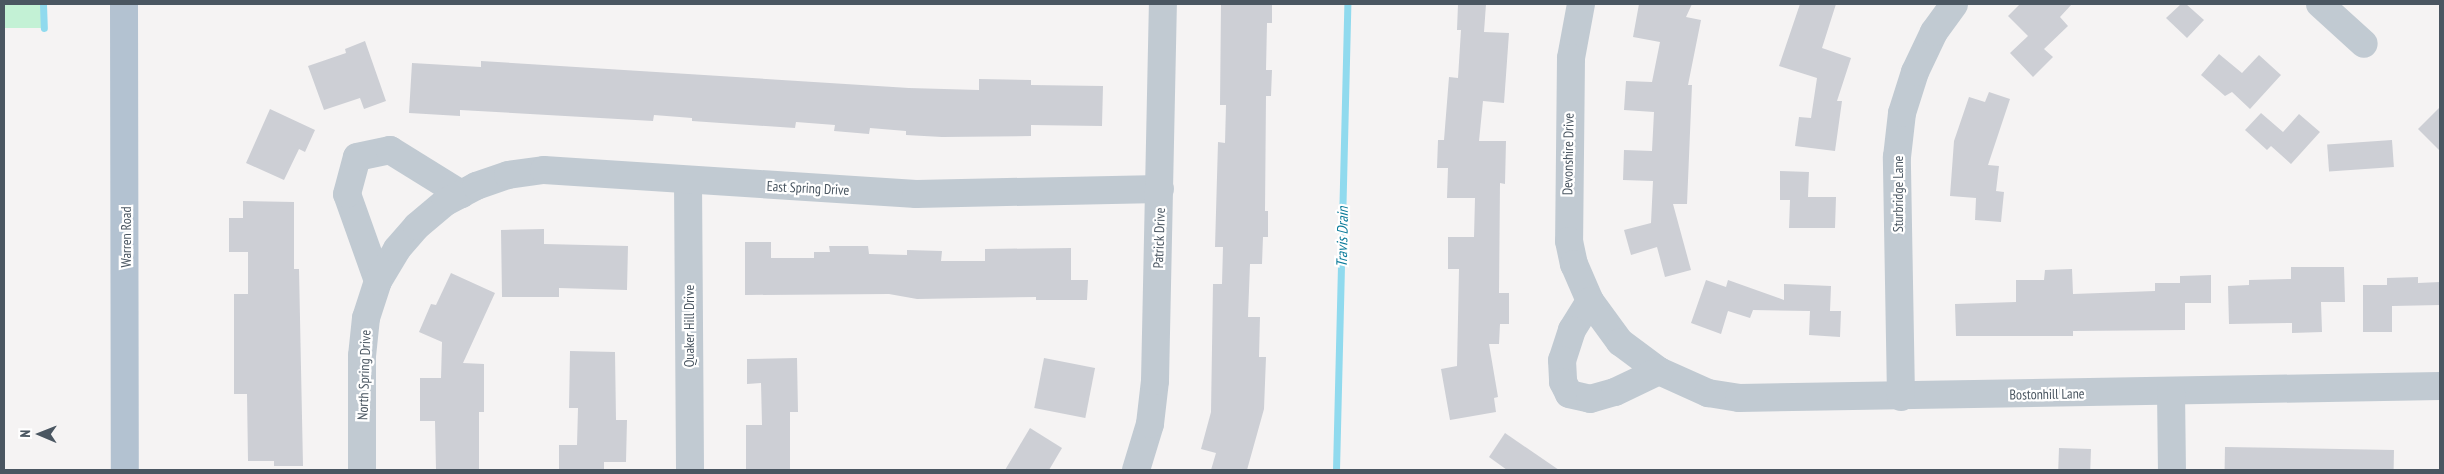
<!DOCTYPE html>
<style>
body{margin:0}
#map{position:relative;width:2444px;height:474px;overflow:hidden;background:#f5f3f3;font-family:"PT Sans Narrow",sans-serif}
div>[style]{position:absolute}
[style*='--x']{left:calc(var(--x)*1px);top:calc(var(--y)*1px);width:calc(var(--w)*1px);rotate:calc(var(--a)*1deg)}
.green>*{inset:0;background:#c3f1d5;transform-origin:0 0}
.stream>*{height:7px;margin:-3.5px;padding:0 3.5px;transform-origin:3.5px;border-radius:3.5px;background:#90daee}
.building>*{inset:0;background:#cdcfd5;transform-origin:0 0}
.minor>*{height:28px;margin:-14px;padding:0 14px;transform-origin:14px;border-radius:14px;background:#c1cad2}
.major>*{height:28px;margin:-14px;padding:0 14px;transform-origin:14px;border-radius:14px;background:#b3c2d1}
span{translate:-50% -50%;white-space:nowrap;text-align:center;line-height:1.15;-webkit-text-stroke:4.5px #fff;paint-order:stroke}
.street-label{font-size:14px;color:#4a5661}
.water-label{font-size:15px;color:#0c7c9b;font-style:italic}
.frame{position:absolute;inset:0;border:5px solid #4a5661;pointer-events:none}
.north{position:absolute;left:15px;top:409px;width:50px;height:50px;-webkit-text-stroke:4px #fff;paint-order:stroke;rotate:271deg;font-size:14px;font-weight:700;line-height:20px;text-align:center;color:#4a5661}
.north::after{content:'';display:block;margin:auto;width:18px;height:22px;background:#4a5661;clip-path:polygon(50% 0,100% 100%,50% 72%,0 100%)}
</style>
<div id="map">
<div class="green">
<i style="left:4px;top:4px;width:39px;height:24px"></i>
</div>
<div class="stream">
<i style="--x:43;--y:4;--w:24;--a:88"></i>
<i style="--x:1336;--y:470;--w:466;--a:-88.6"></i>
</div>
<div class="building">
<i style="clip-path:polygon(1221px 4px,1272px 4px,1272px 23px,1267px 23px,1266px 70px,1272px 70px,1271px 96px,1266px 96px,1265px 211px,1268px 211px,1268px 237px,1263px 237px,1262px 264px,1250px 264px,1248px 317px,1260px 317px,1259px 357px,1266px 357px,1264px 409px,1247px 470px,1211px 470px,1216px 453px,1201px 449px,1211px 412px,1213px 284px,1222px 284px,1223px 247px,1215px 247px,1218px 142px,1225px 143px,1226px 105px,1220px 105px)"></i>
<i style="clip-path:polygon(1458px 4px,1486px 4px,1484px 32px,1509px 33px,1504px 103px,1483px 101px,1479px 141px,1506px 141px,1505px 184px,1500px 183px,1499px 293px,1509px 293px,1509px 324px,1500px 324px,1499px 344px,1489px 344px,1498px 397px,1494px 398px,1496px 412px,1450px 420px,1441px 369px,1457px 366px,1459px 269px,1448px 269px,1448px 237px,1474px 237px,1475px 198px,1447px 198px,1448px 168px,1437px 168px,1438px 140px,1444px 140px,1449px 77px,1458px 78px,1461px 30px,1457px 30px)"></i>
<i style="clip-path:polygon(1639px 4px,1692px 4px,1686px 17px,1701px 20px,1688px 85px,1692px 85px,1687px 204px,1673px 204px,1691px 270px,1665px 277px,1657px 247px,1631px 255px,1624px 230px,1651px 223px,1653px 181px,1623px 180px,1624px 150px,1652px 151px,1654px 112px,1624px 110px,1626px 81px,1652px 82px,1660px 42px,1633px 37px)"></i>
<i style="clip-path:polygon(1800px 4px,1836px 4px,1822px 48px,1851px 58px,1837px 101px,1842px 101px,1835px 151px,1795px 146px,1799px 117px,1811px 118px,1817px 78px,1779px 66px)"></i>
<i style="clip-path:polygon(2020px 4px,2072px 4px,2060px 17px,2068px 26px,2044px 49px,2053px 57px,2033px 77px,2010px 53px,2028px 36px,2008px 16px)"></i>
<i style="clip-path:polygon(2181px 4px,2186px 4px,2204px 20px,2187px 38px,2166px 18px)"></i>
<i style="clip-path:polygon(365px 41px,386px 101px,364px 109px,360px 98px,324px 110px,308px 66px,346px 53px,345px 49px)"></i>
<i style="clip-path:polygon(2219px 54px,2242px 73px,2259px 55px,2281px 75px,2250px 109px,2232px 92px,2225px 96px,2201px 75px)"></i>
<i style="clip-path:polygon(481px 61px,909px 88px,979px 90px,979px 79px,1031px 80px,1031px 85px,1103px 86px,1102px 126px,1031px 125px,1031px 136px,942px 137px,906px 135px,906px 131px,870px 128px,869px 134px,834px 131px,835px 125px,796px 122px,795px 128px,692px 121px,692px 118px,654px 115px,653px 121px,460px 110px,460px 116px,409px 113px,412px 63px,481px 67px)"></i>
<i style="clip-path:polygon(1989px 92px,2010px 99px,1988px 165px,1999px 166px,1996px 191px,2004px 192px,2001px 222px,1975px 220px,1976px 198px,1950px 196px,1954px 141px,1969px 97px,1985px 102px)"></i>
<i style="clip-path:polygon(2440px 107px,2440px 151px,2418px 129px)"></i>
<i style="clip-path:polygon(270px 109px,315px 130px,305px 152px,299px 149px,284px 180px,246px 163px)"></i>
<i style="clip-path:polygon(2261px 113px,2283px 132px,2299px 114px,2320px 132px,2291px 164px,2271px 146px,2267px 150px,2245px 130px)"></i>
<i style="left:2392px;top:140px;width:27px;height:65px;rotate:86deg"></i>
<i style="clip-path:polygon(1780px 171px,1809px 172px,1808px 197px,1836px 197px,1835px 228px,1789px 228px,1790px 200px,1780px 200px)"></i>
<i style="clip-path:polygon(243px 201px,294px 202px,294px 269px,299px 269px,303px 466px,274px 466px,274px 461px,248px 461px,247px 394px,234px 394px,234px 294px,248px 294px,248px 252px,229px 252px,229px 218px,243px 218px)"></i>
<i style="clip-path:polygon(544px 229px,544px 244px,628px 246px,627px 290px,559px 288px,559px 297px,502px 297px,501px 230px)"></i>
<i style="clip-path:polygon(745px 242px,771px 242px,771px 258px,814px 258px,814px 252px,830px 252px,829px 246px,868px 246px,869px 254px,907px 255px,907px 250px,942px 251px,941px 261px,985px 261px,985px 249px,1071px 248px,1071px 280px,1088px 280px,1087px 300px,1036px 300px,1036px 297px,917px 299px,889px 294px,745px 295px)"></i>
<i style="clip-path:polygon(2291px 267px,2344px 267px,2345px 302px,2321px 302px,2322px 332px,2292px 333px,2292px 323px,2229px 324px,2228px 286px,2249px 285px,2249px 280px,2291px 279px)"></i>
<i style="clip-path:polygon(2072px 269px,2073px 294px,2155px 291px,2155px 283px,2180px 283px,2180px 276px,2211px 275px,2211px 303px,2185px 303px,2185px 330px,2073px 331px,2073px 336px,1956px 336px,1955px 304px,2016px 302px,2016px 280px,2044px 280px,2045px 270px)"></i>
<i style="clip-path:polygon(451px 273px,495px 293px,463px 363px,484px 364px,484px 412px,479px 412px,479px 470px,436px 470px,435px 421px,420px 421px,420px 378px,441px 378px,442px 342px,419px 332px,431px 304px,436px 305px)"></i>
<i style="clip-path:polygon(2418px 277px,2418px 283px,2440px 282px,2440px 305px,2392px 306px,2392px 332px,2363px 332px,2363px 285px,2387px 285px,2387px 278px)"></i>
<i style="clip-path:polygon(1706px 280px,1726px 287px,1728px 280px,1784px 300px,1784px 284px,1831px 286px,1830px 311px,1841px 311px,1840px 337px,1809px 335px,1810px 311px,1753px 310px,1750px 318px,1728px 311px,1721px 334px,1691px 323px)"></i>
<i style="clip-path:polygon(570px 351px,615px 352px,616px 420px,627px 420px,626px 462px,604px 462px,604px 470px,559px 470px,559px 445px,577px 445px,578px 408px,569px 408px)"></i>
<i style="clip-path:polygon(797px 358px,798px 412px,790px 412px,790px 470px,746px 470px,746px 425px,762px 425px,761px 383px,747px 384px,747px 359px)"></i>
<i style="left:1044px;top:358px;width:52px;height:51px;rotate:11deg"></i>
<i style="clip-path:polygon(1030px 428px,1062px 448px,1049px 470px,1005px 470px)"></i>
<i style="clip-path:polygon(1505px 433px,1559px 470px,1507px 470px,1489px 457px)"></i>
<i style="left:2225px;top:447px;width:169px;height:23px;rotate:1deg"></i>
<i style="left:2059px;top:448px;width:32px;height:22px;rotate:2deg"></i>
</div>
<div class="minor">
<i style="--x:1581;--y:4;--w:55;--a:100.5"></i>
<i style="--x:1571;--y:58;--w:183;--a:90.6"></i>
<i style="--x:1569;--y:241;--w:24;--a:78"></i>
<i style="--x:1574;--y:264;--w:40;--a:66.6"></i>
<i style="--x:1590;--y:301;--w:51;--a:53.8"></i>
<i style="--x:1620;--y:342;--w:49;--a:36.6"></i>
<i style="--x:1659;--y:371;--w:54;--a:24.2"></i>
<i style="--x:1708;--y:393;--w:31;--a:9"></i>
<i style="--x:1739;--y:398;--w:701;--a:-0.98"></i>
<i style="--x:2320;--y:4;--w:59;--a:42.3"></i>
<i style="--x:688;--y:181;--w:289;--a:89.6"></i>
<i style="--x:378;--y:281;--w:92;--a:-109.6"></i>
<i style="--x:347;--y:194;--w:38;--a:-75"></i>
<i style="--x:357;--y:157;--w:34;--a:-12"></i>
<i style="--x:390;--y:150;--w:84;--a:31.8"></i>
<i style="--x:1590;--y:301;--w:34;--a:122"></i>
<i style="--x:1572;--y:330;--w:32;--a:108"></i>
<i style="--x:1562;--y:360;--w:22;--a:87"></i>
<i style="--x:1563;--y:382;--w:13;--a:63"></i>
<i style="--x:1569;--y:394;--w:22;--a:13"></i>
<i style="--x:1590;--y:399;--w:26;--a:-16"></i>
<i style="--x:1615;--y:392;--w:49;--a:-25.5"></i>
<i style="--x:2171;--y:391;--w:79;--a:89.3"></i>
<i style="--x:1901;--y:397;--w:240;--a:-91"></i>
<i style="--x:1897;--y:157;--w:44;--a:-83.5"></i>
<i style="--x:1902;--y:113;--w:43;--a:-72.4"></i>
<i style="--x:1915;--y:72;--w:44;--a:-64.6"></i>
<i style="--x:1934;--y:32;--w:34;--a:-54"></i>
<i style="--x:362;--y:470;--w:114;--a:-90"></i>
<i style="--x:362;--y:356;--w:38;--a:-84"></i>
<i style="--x:366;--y:318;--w:39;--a:-72"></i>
<i style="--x:378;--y:281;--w:37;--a:-59"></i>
<i style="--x:397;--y:249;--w:30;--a:-49"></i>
<i style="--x:417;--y:226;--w:38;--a:-40"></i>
<i style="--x:446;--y:202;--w:34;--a:-28"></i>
<i style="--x:476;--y:186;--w:34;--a:-19"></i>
<i style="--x:508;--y:175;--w:36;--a:-8"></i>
<i style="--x:544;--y:170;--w:373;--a:3.7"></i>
<i style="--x:916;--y:194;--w:244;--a:-1.2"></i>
<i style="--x:1136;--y:470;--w:48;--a:-73.1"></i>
<i style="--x:1150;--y:424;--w:43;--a:-83.4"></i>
<i style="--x:1155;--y:381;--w:377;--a:-88.8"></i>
</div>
<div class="major">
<i style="--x:124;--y:4;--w:466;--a:89.9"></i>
</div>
<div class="street-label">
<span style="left:1568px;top:154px;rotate:-89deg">Devonshire Drive</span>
<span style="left:808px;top:188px;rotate:3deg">East Spring Drive</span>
<span style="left:1898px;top:194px;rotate:-90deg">Sturbridge Lane</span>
<span style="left:126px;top:237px;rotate:-90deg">Warren Road</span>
<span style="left:1159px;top:238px;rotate:-88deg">Patrick Drive</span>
<span style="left:689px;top:326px;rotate:-90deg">Quaker Hill Drive</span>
<span style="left:364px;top:375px;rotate:-88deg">North Spring Drive</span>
<span style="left:2047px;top:394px;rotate:-1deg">Bostonhill Lane</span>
</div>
<div class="water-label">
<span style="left:1342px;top:237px;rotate:-89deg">Travis Drain</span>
</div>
<div class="frame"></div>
<div class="north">N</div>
</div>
